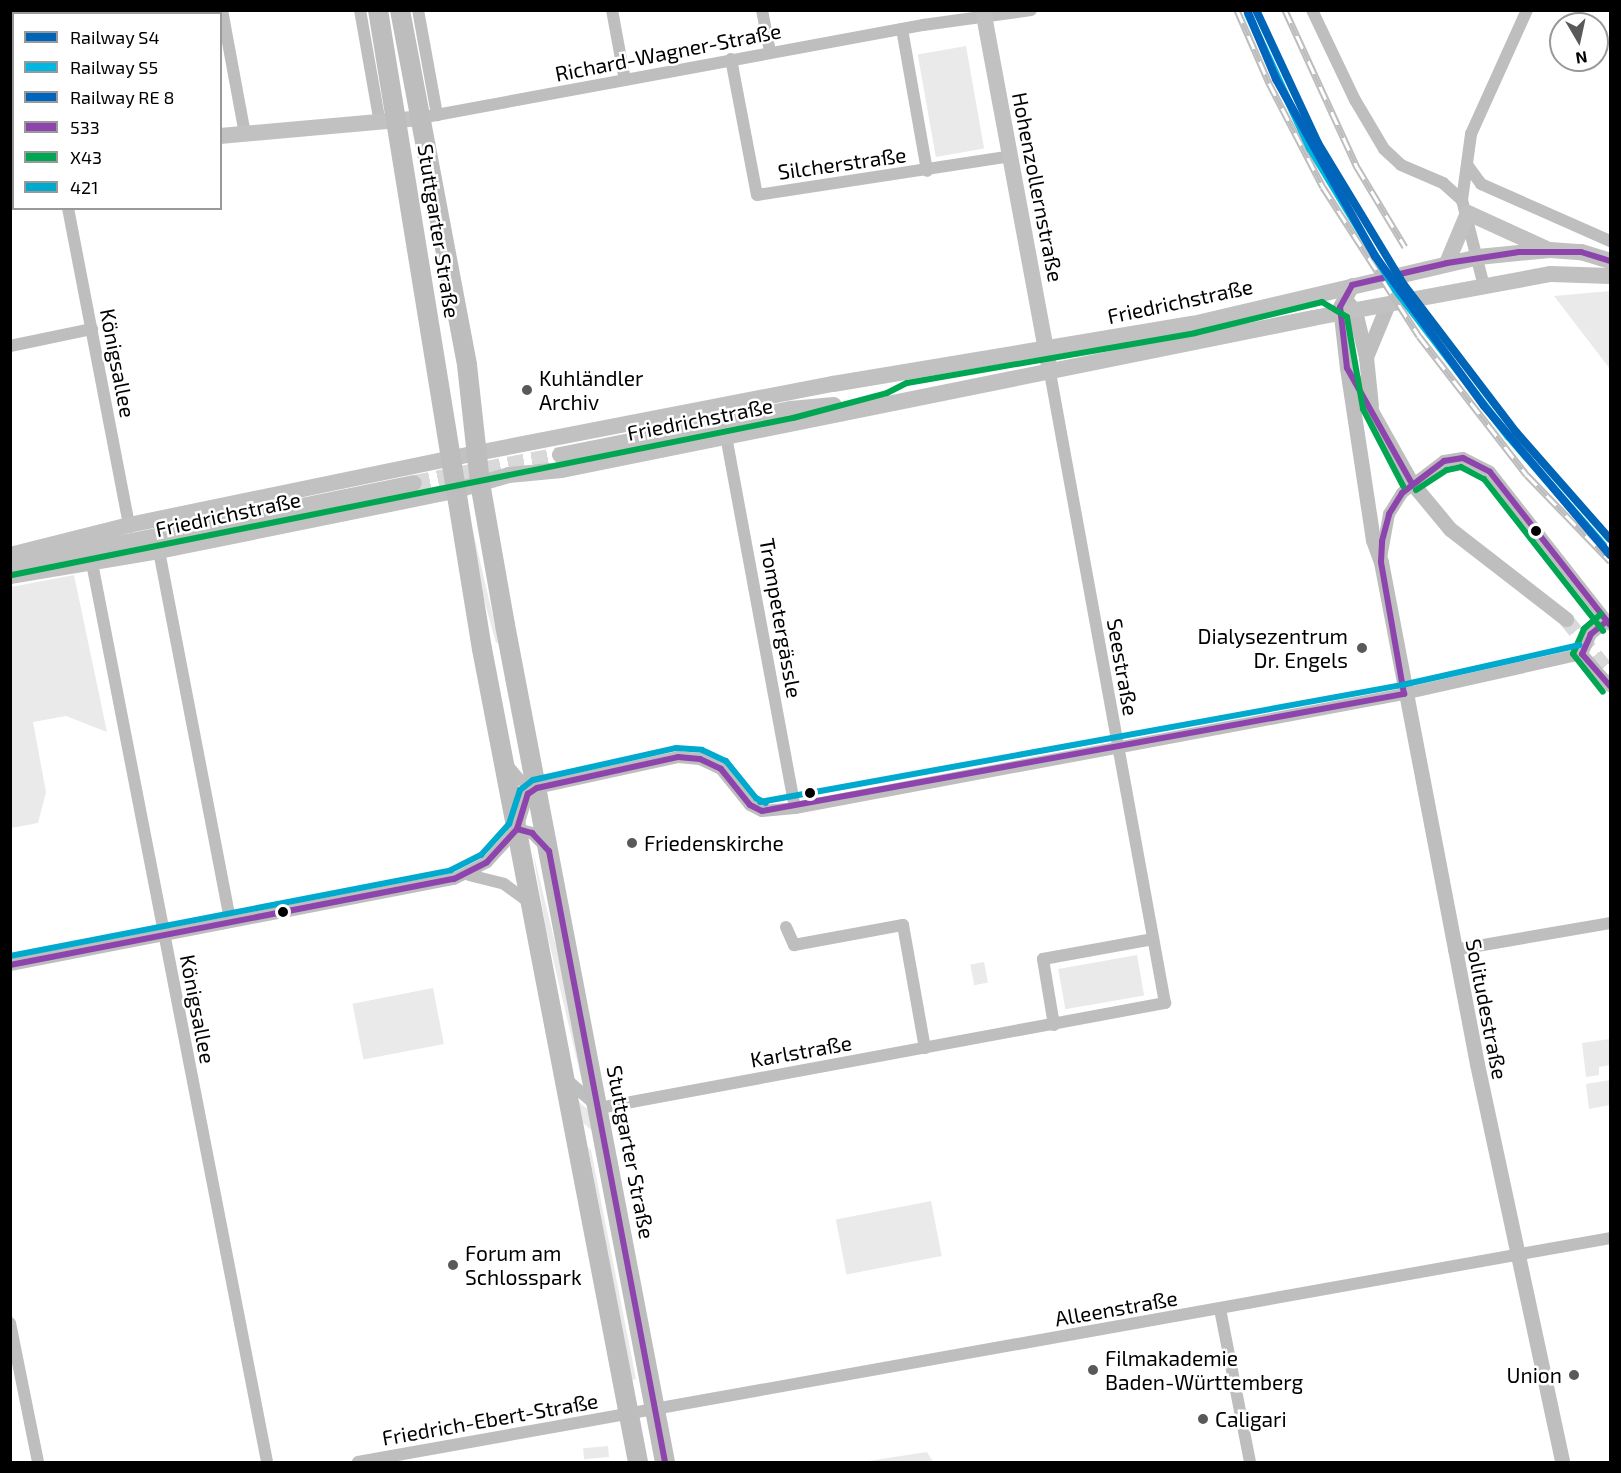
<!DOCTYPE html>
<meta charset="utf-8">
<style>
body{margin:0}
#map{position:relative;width:1621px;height:1473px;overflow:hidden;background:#fff;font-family:"Exo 2",sans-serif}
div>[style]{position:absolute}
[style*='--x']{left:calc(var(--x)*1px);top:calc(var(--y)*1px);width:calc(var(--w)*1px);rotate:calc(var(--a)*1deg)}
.green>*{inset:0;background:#eaeaea;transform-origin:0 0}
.tertiary-tunnel>*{height:15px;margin-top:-7.5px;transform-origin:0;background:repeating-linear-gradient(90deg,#d9d9d9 0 15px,transparent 0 23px)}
.secondary-tunnel>*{height:16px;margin-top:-8px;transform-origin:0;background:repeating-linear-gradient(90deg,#d9d9d9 0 16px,transparent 0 24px)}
.minor>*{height:12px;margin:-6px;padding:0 6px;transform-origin:6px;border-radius:6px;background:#bebebe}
.tertiary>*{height:15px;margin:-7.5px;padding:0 7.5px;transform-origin:7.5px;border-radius:7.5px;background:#bebebe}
.secondary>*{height:16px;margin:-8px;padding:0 8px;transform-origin:8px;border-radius:8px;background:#c1c1c1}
.primary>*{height:20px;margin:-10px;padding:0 10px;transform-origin:10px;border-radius:10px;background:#bdbdbd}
.rail>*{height:7px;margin-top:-3.5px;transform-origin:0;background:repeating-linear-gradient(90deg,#fff 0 14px,#bdbdbd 0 28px);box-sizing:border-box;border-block:2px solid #bdbdbd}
.bus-1>*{height:6px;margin:-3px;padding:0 3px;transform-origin:3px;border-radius:3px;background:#8e44ad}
.bus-2>*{height:6px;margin:-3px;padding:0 3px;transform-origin:3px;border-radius:3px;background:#00a651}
.bus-3>*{height:6px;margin:-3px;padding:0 3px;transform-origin:3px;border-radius:3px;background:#00a9ce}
.rail-1>*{height:8px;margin:-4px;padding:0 4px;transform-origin:4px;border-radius:4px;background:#0065b7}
.rail-2>*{height:8px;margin:-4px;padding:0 4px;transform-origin:4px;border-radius:4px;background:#00b7e1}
.rail-3>*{height:8px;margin:-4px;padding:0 4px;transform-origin:4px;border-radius:4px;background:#0065bd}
.dots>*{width:16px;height:16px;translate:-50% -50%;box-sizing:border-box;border:3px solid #fff;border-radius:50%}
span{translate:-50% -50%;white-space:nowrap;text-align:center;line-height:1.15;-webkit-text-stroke:5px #fff;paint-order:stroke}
.street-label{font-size:21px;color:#000}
.poi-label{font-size:21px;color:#000}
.left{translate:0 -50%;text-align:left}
.right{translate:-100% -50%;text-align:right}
.frame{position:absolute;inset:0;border:12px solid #000;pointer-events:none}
.legend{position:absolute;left:12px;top:12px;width:210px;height:198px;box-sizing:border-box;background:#fff;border:2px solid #999;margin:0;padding:8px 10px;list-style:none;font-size:18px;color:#000}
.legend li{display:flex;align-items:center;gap:12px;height:30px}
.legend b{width:30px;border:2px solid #999}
.north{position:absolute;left:1549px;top:12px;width:60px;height:60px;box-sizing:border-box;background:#fff;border:2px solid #999;border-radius:50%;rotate:171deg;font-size:16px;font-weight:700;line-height:24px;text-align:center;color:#000}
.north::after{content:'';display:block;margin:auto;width:21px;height:27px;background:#595959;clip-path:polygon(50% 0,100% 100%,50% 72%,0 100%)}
</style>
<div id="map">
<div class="green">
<i style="left:966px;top:46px;width:104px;height:49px;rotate:80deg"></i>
<i style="clip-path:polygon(1610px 291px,1610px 369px,1554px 296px)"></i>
<i style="clip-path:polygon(468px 510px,499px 642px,496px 643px,482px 592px)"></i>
<i style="clip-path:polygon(74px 575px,107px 732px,66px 716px,33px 722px,46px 792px,38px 823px,11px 828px,11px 587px)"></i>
<i style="clip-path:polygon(532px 848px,568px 996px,583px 1086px,546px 929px)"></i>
<i style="left:1137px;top:955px;width:41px;height:80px;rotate:80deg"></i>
<i style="left:984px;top:962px;width:21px;height:14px;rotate:79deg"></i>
<i style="left:433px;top:988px;width:57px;height:82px;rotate:79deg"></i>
<i style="clip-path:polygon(1610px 1039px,1610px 1065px,1599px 1067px,1599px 1075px,1586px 1077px,1582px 1043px)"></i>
<i style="clip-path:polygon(1610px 1080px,1610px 1105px,1589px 1109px,1586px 1084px)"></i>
<i style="clip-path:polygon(579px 1102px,591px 1112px,595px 1133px,583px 1123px)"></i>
<i style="clip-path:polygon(588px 1147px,591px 1150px,636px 1379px,632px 1380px)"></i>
<i style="left:931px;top:1201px;width:56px;height:97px;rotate:79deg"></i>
<i style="left:608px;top:1446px;width:11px;height:25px;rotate:85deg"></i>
<i style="clip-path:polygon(927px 1452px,933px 1462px,868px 1461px)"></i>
</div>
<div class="tertiary-tunnel">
<i style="--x:1566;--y:619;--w:70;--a:50.8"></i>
</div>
<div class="secondary-tunnel">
<i style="--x:414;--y:483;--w:149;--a:-10.9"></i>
</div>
<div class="minor">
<i style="--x:55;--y:10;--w:4;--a:90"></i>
<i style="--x:222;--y:10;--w:126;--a:79.5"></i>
<i style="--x:360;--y:10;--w:115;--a:80"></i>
<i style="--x:418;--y:10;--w:107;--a:79.7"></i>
<i style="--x:612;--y:10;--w:71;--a:79.5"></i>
<i style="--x:762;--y:10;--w:43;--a:79.2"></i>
<i style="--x:1312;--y:10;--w:100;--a:64.5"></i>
<i style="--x:1355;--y:100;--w:57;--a:59.4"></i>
<i style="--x:1384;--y:149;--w:23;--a:43"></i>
<i style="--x:1401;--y:165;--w:46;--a:23.2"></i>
<i style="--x:1443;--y:183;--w:25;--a:42"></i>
<i style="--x:1462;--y:200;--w:89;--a:75.7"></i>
<i style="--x:902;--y:29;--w:144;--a:80"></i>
<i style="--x:731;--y:59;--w:138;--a:79.2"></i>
<i style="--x:757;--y:195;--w:257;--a:-8.7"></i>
<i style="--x:420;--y:118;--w:512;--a:-10.48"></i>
<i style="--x:923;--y:25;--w:109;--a:-7.9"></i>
<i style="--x:1468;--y:166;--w:22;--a:54"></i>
<i style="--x:1481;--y:184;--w:141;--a:23.8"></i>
<i style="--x:1462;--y:200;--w:67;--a:-82.2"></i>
<i style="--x:1471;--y:134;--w:136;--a:-65.7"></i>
<i style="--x:68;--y:208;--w:323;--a:79.1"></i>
<i style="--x:10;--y:346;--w:84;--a:-11.7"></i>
<i style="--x:726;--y:436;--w:378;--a:79.5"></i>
<i style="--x:159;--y:551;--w:377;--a:79.1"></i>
<i style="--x:1381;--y:558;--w:45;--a:-79.7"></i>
<i style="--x:1389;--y:514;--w:25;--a:-58"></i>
<i style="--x:1402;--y:493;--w:53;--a:-37.3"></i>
<i style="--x:1444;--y:461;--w:19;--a:-9"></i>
<i style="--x:1463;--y:458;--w:30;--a:27"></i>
<i style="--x:1490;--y:472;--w:194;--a:51.9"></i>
<i style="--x:92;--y:563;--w:916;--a:78.98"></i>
<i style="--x:1582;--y:654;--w:22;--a:-66"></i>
<i style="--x:1591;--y:634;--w:21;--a:-39"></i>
<i style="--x:1582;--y:654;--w:43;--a:48.8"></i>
<i style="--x:508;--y:766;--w:17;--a:50"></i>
<i style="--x:519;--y:779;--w:20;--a:27"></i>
<i style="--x:517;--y:829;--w:16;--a:15"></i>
<i style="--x:532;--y:833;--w:20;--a:45"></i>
<i style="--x:469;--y:875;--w:36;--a:14"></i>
<i style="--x:504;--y:884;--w:34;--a:36"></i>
<i style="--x:786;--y:927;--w:20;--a:66"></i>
<i style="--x:794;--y:945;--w:111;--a:-10.4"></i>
<i style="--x:903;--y:925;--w:125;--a:79.9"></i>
<i style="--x:1454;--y:950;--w:158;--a:-9.8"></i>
<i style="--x:10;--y:965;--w:452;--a:-11"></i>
<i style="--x:454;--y:879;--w:37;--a:-27"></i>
<i style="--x:487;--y:862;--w:45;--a:-47.7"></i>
<i style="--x:517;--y:829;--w:37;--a:-73"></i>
<i style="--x:528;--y:794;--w:11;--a:-34"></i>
<i style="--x:537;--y:788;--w:144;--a:-12.4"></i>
<i style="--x:678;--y:757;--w:22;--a:5"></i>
<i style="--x:700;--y:759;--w:23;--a:25"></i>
<i style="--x:721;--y:769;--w:46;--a:51.1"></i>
<i style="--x:750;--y:805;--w:13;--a:27"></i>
<i style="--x:762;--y:811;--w:33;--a:-5"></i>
<i style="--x:795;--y:808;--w:620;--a:-10.6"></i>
<i style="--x:1404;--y:694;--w:182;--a:-12.7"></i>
<i style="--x:1054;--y:1025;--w:67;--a:-99.5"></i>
<i style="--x:1043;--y:959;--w:112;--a:-10.3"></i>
<i style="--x:566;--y:1079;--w:44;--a:41.3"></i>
<i style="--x:599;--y:1108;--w:576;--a:-10.51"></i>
<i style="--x:1165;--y:1003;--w:640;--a:-100.34"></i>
<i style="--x:1220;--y:1309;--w:156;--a:78.9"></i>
<i style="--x:10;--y:1323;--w:142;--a:78.6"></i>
<i style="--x:358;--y:1462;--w:1272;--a:-10.14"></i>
</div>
<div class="tertiary">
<i style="--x:1352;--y:285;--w:25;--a:119"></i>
<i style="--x:1340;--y:307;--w:61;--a:83.5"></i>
<i style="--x:1347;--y:368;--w:131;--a:60.7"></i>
<i style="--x:1411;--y:482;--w:61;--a:50.3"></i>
<i style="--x:1450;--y:529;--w:147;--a:37.8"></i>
<i style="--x:1348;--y:303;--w:11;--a:49"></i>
<i style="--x:1355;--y:311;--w:47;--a:76.6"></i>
<i style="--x:1366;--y:357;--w:49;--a:84.2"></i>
<i style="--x:1366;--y:357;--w:55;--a:-67.6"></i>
<i style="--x:1347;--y:368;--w:174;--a:81.4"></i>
<i style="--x:1373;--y:540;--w:23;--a:70"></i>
<i style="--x:1381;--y:562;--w:511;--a:79.17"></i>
<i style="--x:1477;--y:1064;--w:407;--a:77.9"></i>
</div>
<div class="secondary">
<i style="--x:983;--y:10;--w:369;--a:79.5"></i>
<i style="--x:220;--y:136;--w:201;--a:-5.1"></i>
<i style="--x:10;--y:148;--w:4;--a:0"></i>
<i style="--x:1447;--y:263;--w:54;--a:-67.2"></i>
<i style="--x:1468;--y:213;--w:89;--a:24.6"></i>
<i style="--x:560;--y:455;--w:236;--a:-11.3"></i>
<i style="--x:791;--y:409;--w:43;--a:-5.3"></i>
<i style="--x:10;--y:555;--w:123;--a:-14.1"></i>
<i style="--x:129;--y:525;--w:355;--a:-11.7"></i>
<i style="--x:477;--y:453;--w:363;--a:-11"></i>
<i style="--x:833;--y:384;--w:365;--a:-9.5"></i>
<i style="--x:1193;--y:324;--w:293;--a:-13.2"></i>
<i style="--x:1478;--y:257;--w:72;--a:-5.6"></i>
<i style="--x:1550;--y:250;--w:31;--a:4"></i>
<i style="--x:1581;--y:252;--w:30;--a:17"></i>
<i style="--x:10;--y:566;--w:412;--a:-11.6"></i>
<i style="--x:10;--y:576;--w:151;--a:-9.5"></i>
<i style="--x:159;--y:551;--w:301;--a:-11.5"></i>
<i style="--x:454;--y:491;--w:57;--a:-16.2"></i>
<i style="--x:509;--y:475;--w:53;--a:-5.4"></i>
<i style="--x:562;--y:470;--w:766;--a:-11.44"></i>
<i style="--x:1313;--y:318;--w:242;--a:-10.5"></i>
<i style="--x:1551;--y:274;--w:59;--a:1.9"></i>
</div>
<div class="primary">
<i style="--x:378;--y:10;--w:647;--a:80.76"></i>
<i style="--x:482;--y:649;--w:828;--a:79.14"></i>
<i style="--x:400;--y:10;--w:361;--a:79.3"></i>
<i style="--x:467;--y:365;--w:119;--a:83.7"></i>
<i style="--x:480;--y:483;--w:144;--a:80"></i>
<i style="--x:505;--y:625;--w:852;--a:79.18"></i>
</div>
<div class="rail">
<i style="--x:1237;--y:10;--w:80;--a:66.3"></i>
<i style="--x:1269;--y:83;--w:117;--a:62.6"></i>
<i style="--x:1323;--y:187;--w:177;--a:57.2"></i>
<i style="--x:1419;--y:336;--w:176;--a:52.2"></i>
<i style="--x:1527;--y:475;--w:120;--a:46"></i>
<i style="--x:1285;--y:10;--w:173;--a:65.4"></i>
<i style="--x:1357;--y:167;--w:93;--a:59"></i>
</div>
<div class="bus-1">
<i style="--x:1411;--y:482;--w:131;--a:-119.3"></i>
<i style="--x:1347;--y:368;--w:61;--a:-96.5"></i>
<i style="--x:1340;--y:307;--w:25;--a:-61"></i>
<i style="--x:1352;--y:285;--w:98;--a:-13"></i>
<i style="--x:1447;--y:263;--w:73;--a:-8.7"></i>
<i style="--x:1519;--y:252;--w:62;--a:0"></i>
<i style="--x:1581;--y:252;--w:30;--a:17"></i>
<i style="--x:1607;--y:621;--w:21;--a:141"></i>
<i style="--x:1591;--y:634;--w:22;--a:114"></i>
<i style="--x:1582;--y:654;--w:43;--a:48.8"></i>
<i style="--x:517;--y:829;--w:16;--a:15"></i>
<i style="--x:532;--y:833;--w:25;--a:47"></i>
<i style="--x:549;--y:851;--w:622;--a:79.25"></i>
<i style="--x:10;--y:965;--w:452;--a:-11"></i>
<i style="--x:454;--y:879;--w:37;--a:-27"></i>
<i style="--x:487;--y:862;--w:45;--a:-47.7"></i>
<i style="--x:517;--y:829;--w:37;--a:-73"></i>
<i style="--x:528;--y:794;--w:11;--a:-34"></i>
<i style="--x:537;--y:788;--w:144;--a:-12.4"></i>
<i style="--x:678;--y:757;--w:22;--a:5"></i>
<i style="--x:700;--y:759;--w:23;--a:25"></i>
<i style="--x:721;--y:769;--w:46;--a:51.1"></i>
<i style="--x:750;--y:805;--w:13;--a:27"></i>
<i style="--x:762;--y:811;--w:653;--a:-10.33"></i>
<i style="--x:1404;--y:694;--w:134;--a:-99.9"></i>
<i style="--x:1381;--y:562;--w:21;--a:-87"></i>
<i style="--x:1382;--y:541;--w:28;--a:-75"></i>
<i style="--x:1389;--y:514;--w:25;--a:-58"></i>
<i style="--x:1402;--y:493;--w:53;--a:-37.3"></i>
<i style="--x:1444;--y:461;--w:19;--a:-9"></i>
<i style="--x:1463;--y:458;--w:30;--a:27"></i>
<i style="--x:1490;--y:472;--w:194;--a:51.9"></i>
</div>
<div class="bus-2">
<i style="--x:1416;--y:490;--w:37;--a:-33"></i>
<i style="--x:1447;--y:470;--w:14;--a:-12"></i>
<i style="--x:1461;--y:467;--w:26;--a:28"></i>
<i style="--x:1484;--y:479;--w:193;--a:51.9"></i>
<i style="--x:12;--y:575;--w:797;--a:-11.37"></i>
<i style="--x:793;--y:418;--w:97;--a:-14.9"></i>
<i style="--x:887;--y:393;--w:22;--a:-27"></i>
<i style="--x:907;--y:383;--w:292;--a:-9.8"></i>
<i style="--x:1195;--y:333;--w:131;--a:-13.7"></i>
<i style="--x:1322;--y:302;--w:29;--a:31"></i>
<i style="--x:1347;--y:317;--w:93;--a:80.1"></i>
<i style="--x:1363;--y:409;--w:87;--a:62.5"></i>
<i style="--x:1601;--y:614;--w:23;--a:139"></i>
<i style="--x:1584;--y:629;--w:27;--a:114"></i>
<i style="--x:1573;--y:654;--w:48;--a:51.7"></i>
</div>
<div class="bus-3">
<i style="--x:760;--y:802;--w:653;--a:-10.33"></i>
<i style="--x:1402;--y:685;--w:182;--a:-12.7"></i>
<i style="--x:10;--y:956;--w:449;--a:-11"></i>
<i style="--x:451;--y:870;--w:34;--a:-27"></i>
<i style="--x:481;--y:855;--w:42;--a:-47.9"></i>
<i style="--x:509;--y:824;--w:36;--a:-72"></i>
<i style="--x:520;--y:790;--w:16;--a:-38"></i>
<i style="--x:533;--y:780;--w:147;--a:-12.6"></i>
<i style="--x:676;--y:748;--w:26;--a:4"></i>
<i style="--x:702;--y:750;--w:26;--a:25"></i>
<i style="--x:726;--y:761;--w:48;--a:51"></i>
<i style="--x:756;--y:798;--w:11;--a:27"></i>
</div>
<div class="rail-1">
<i style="--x:1256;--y:10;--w:147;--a:65"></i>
<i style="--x:1318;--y:143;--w:166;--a:58.8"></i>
<i style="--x:1404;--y:285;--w:185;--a:52.7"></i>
<i style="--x:1516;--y:432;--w:142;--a:48.7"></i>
</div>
<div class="rail-2">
<i style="--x:1248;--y:14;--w:148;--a:65.2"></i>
<i style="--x:1310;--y:148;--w:166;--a:58.8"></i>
<i style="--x:1396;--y:290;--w:185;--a:52.5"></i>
<i style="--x:1509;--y:437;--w:143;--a:49"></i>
</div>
<div class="rail-3">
<i style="--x:1247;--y:10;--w:75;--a:67.2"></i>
<i style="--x:1276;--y:79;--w:203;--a:60.8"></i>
<i style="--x:1375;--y:256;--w:185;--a:54"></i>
<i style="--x:1484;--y:406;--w:195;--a:49.8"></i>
</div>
<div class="dots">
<i style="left:527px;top:390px;background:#595959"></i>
<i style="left:1536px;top:531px;background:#000"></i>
<i style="left:1362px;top:648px;background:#595959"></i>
<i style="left:810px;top:793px;background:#000"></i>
<i style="left:632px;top:843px;background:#595959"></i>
<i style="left:283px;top:912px;background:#000"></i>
<i style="left:453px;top:1265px;background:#595959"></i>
<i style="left:1093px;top:1370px;background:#595959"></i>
<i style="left:1574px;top:1375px;background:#595959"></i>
<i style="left:1203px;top:1419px;background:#595959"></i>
</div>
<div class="street-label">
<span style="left:668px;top:52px;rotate:-11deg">Richard-Wagner-Straße</span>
<span style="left:842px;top:163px;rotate:-8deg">Silcherstraße</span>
<span style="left:1038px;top:187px;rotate:79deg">Hohenzollernstraße</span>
<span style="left:439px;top:231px;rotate:81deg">Stuttgarter Straße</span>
<span style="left:1180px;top:301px;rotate:-12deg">Friedrichstraße</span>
<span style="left:118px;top:363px;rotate:79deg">Königsallee</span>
<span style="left:700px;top:419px;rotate:-11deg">Friedrichstraße</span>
<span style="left:228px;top:514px;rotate:-12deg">Friedrichstraße</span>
<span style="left:781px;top:618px;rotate:80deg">Trompetergässle</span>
<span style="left:1123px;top:667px;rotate:80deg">Seestraße</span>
<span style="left:198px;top:1009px;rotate:79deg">Königsallee</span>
<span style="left:1487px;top:1009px;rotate:79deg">Solitudestraße</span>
<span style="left:801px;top:1051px;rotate:-10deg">Karlstraße</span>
<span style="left:631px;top:1152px;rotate:79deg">Stuttgarter Straße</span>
<span style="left:1116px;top:1308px;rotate:-10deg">Alleenstraße</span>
<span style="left:490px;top:1419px;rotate:-10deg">Friedrich-Ebert-Straße</span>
</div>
<div class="poi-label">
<span class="left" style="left:539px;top:390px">Kuhländler<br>Archiv</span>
<span class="right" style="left:1348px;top:648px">Dialysezentrum<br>Dr. Engels</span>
<span class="left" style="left:644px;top:843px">Friedenskirche</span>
<span class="left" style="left:465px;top:1265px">Forum am<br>Schlosspark</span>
<span class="left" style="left:1105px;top:1370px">Filmakademie<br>Baden-Württemberg</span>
<span class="right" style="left:1562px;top:1375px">Union</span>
<span class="left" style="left:1215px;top:1419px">Caligari</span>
</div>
<div class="frame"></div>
<ul class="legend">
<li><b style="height:8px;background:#0065b7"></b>Railway S4</li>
<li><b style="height:8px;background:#00b7e1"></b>Railway S5</li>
<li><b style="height:8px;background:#0065bd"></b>Railway RE 8</li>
<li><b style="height:8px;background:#8e44ad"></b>533</li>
<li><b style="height:8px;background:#00a651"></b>X43</li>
<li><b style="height:8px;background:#00a9ce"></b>421</li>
</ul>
<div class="north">N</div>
</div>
